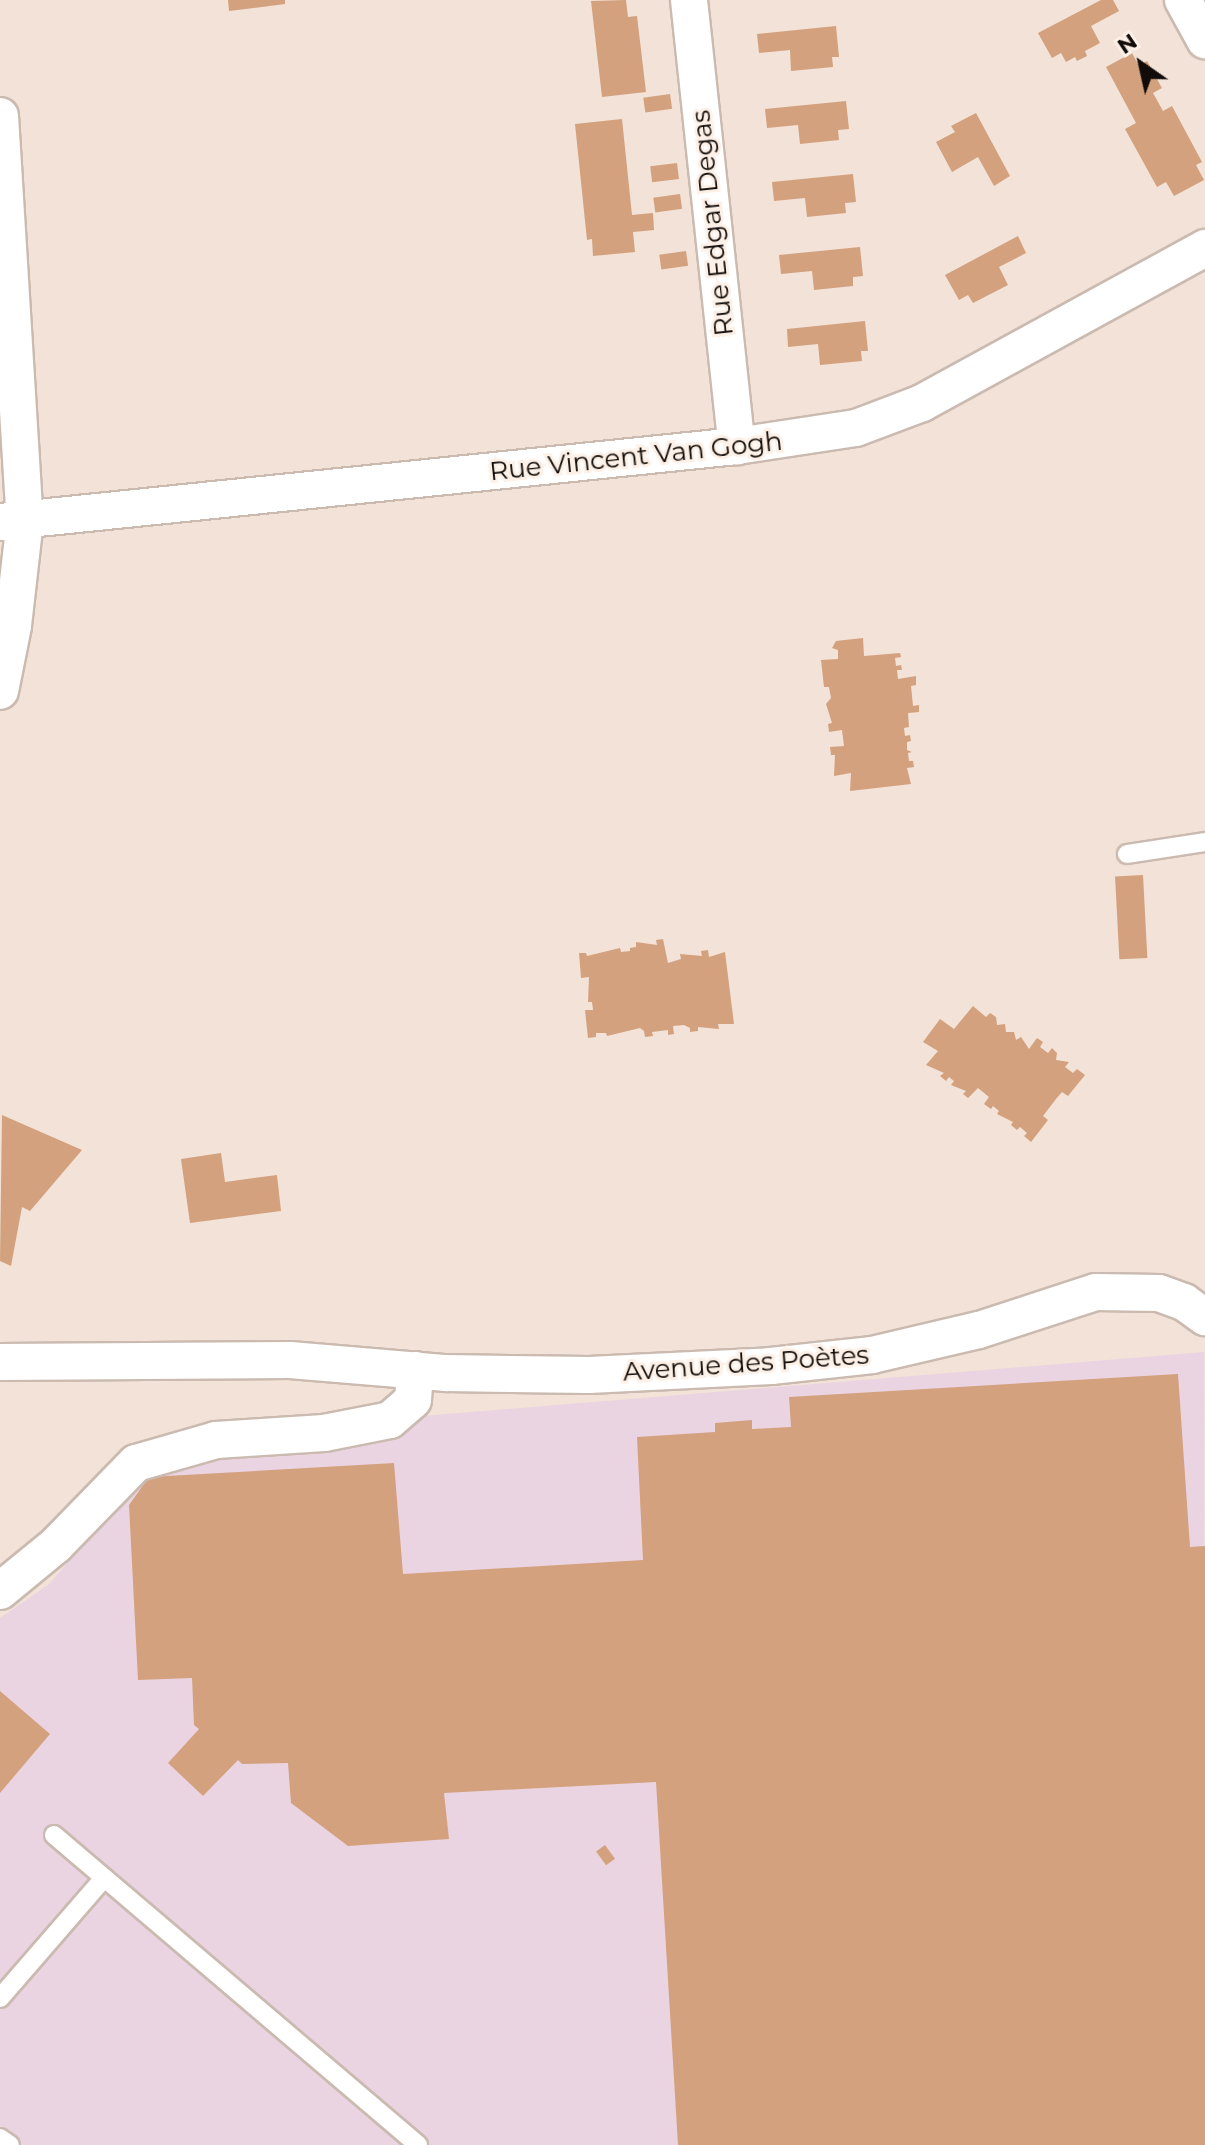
<!DOCTYPE html>
<meta charset="utf-8">
<style>
body{margin:0}
#map{position:relative;width:1205px;height:2145px;overflow:hidden;background:#f2e2d7;font-family:Montserrat,sans-serif}
div>[style]{position:absolute}
[style*='--x']{left:calc(var(--x)*1px);top:calc(var(--y)*1px);width:calc(var(--w)*1px);rotate:calc(var(--a)*1deg)}
.commercial>*{inset:0;background:#ebd4e1}
.building>*{inset:0;background:#d3a17d;transform-origin:0 0}
.roads{filter:drop-shadow(2px 0 #cabab0) drop-shadow(-2px 0 #cabab0) drop-shadow(0 2px #cabab0) drop-shadow(0 -2px #cabab0)}
.service>*{height:18px;margin:-9px;padding:0 9px;transform-origin:9px;border-radius:9px;background:#fff}
.minor>*{height:36px;margin:-18px;padding:0 18px;transform-origin:18px;border-radius:18px;background:#fff}
span{translate:-50% -50%;white-space:nowrap;text-align:center;line-height:1.15;-webkit-text-stroke:6px #fdf0e7;paint-order:stroke}
.street-label{font-size:26px;color:#110c09}
.north{position:absolute;left:1101px;top:24px;width:80px;height:80px;-webkit-text-stroke:6px #fdf0e7;paint-order:stroke;rotate:326deg;font-size:22px;font-weight:700;line-height:32px;text-align:center;color:#110c09}
.north::after{content:'';display:block;margin:auto;width:28px;height:36px;background:#110c09;clip-path:polygon(50% 0,100% 100%,50% 72%,0 100%)}
</style>
<div id="map">
<div class="commercial">
<i style="clip-path:polygon(1204px 1352px,1205px 2145px,0 2145px,0 1618px,48px 1585px,178px 1436px)"></i>
</div>
<div class="building">
<i style="clip-path:polygon(228px 0,285px 0,285px 4px,229px 11px)"></i>
<i style="clip-path:polygon(626px 0,628px 17px,637px 16px,646px 92px,602px 97px,591px 1px)"></i>
<i style="clip-path:polygon(1101px 0,1113px 0,1119px 11px,1091px 26px,1100px 43px,1085px 51px,1087px 56px,1077px 61px,1075px 57px,1066px 62px,1061px 53px,1052px 58px,1038px 33px)"></i>
<i style="clip-path:polygon(836px 26px,839px 57px,832px 57px,833px 67px,791px 71px,790px 50px,759px 53px,757px 34px)"></i>
<i style="clip-path:polygon(1132px 53px,1139px 66px,1147px 61px,1162px 88px,1153px 93px,1163px 111px,1172px 106px,1202px 162px,1196px 165px,1204px 180px,1174px 196px,1166px 182px,1157px 187px,1125px 129px,1136px 123px,1106px 67px)"></i>
<i style="left:670px;top:94px;width:15px;height:27px;rotate:82deg"></i>
<i style="clip-path:polygon(846px 101px,849px 129px,838px 130px,839px 140px,800px 144px,798px 125px,767px 128px,765px 109px)"></i>
<i style="clip-path:polygon(976px 113px,1010px 176px,994px 186px,978px 157px,952px 172px,936px 142px,955px 132px,951px 126px)"></i>
<i style="clip-path:polygon(622px 119px,632px 215px,653px 213px,654px 230px,633px 232px,635px 252px,593px 256px,592px 239px,587px 240px,575px 124px)"></i>
<i style="left:677px;top:163px;width:16px;height:27px;rotate:83deg"></i>
<i style="clip-path:polygon(853px 174px,856px 202px,845px 203px,846px 213px,807px 217px,805px 198px,774px 201px,772px 182px)"></i>
<i style="left:680px;top:194px;width:15px;height:27px;rotate:82deg"></i>
<i style="clip-path:polygon(1018px 236px,1026px 253px,999px 267px,1008px 285px,973px 303px,968px 295px,959px 300px,945px 275px)"></i>
<i style="clip-path:polygon(860px 247px,863px 276px,853px 277px,853px 286px,814px 290px,812px 271px,781px 274px,779px 255px)"></i>
<i style="left:686px;top:251px;width:15px;height:27px;rotate:82deg"></i>
<i style="clip-path:polygon(865px 321px,868px 351px,861px 351px,862px 361px,820px 365px,818px 344px,788px 347px,787px 329px)"></i>
<i style="clip-path:polygon(863px 638px,864px 656px,900px 653px,901px 657px,895px 658px,896px 666px,901px 665px,902px 670px,897px 670px,898px 679px,916px 676px,916px 685px,911px 686px,913px 706px,919px 705px,919px 712px,908px 713px,909px 727px,904px 728px,905px 736px,910px 735px,911px 741px,907px 742px,907px 750px,912px 752px,908px 753px,909px 761px,913px 761px,914px 767px,907px 768px,911px 784px,850px 791px,851px 773px,834px 776px,835px 755px,831px 755px,830px 747px,844px 746px,842px 730px,829px 732px,828px 724px,832px 723px,826px 704px,831px 698px,829px 687px,824px 687px,821px 660px,838px 659px,838px 650px,832px 648px,836px 641px)"></i>
<i style="left:1143px;top:875px;width:83px;height:28px;rotate:87deg"></i>
<i style="clip-path:polygon(663px 939px,668px 963px,681px 959px,680px 954px,702px 956px,701px 951px,708px 950px,709px 957px,725px 952px,734px 1024px,718px 1024px,719px 1029px,698px 1027px,698px 1031px,690px 1032px,690px 1028px,684px 1025px,673px 1026px,674px 1034px,668px 1035px,668px 1030px,652px 1032px,653px 1036px,645px 1037px,644px 1031px,640px 1028px,607px 1036px,606px 1033px,596px 1033px,596px 1037px,588px 1038px,585px 1010px,593px 1010px,592px 1002px,588px 1002px,589px 977px,581px 978px,579px 953px,586px 953px,587px 956px,620px 948px,621px 952px,630px 951px,630px 948px,636px 947px,636px 942px,657px 945px,656px 940px)"></i>
<i style="clip-path:polygon(973px 1006px,986px 1017px,990px 1013px,996px 1017px,997px 1025px,1005px 1024px,1006px 1032px,1014px 1032px,1016px 1040px,1021px 1037px,1029px 1049px,1037px 1038px,1043px 1042px,1040px 1047px,1048px 1053px,1052px 1048px,1057px 1053px,1056px 1060px,1069px 1062px,1065px 1067px,1073px 1073px,1077px 1069px,1085px 1075px,1068px 1096px,1062px 1092px,1056px 1099px,1043px 1116px,1048px 1120px,1031px 1142px,1024px 1136px,1027px 1133px,1020px 1127px,1017px 1130px,1011px 1125px,1013px 1122px,997px 1114px,999px 1111px,993px 1106px,991px 1109px,984px 1104px,989px 1097px,978px 1088px,968px 1098px,963px 1094px,966px 1091px,951px 1085px,954px 1081px,949px 1077px,946px 1081px,940px 1076px,944px 1073px,926px 1065px,938px 1051px,923px 1042px,940px 1019px,954px 1029px)"></i>
<i style="clip-path:polygon(2px 1115px,82px 1150px,30px 1211px,22px 1207px,11px 1266px,0 1261px)"></i>
<i style="clip-path:polygon(221px 1153px,225px 1182px,277px 1175px,281px 1211px,190px 1223px,181px 1159px)"></i>
<i style="clip-path:polygon(1178px 1374px,1190px 1547px,1205px 1546px,1205px 2145px,678px 2145px,656px 1782px,444px 1793px,449px 1839px,348px 1846px,291px 1803px,288px 1763px,242px 1764px,238px 1760px,203px 1796px,168px 1763px,199px 1729px,194px 1725px,192px 1678px,138px 1680px,129px 1505px,149px 1477px,394px 1463px,403px 1574px,643px 1560px,637px 1437px,715px 1432px,715px 1423px,752px 1420px,752px 1429px,791px 1427px,789px 1397px)"></i>
<i style="clip-path:polygon(0 1691px,50px 1734px,0 1793px)"></i>
<i style="left:605px;top:1845px;width:17px;height:11px;rotate:54deg"></i>
</div>
<div class="roads">
<div class="service">
<i style="--x:1127;--y:854;--w:79;--a:-8.7"></i>
<i style="--x:54;--y:1835;--w:478;--a:40.4"></i>
<i style="--x:0;--y:1998;--w:159;--a:-49.1"></i>
<i style="--x:0;--y:2138;--w:12;--a:35"></i>
</div>
<div class="minor">
<i style="--x:689;--y:0;--w:449;--a:83.9"></i>
<i style="--x:1183;--y:0;--w:46;--a:61.2"></i>
<i style="--x:0;--y:116;--w:405;--a:86.5"></i>
<i style="--x:25;--y:520;--w:107;--a:96.5"></i>
<i style="--x:13;--y:626;--w:66;--a:101.3"></i>
<i style="--x:0;--y:522;--w:741;--a:-5.89"></i>
<i style="--x:737;--y:446;--w:120;--a:-8.6"></i>
<i style="--x:856;--y:428;--w:71;--a:-20.7"></i>
<i style="--x:922;--y:403;--w:323;--a:-28.7"></i>
<i style="--x:0;--y:1362;--w:290;--a:-0.4"></i>
<i style="--x:290;--y:1360;--w:157;--a:4.8"></i>
<i style="--x:446;--y:1373;--w:143;--a:0.8"></i>
<i style="--x:589;--y:1375;--w:182;--a:-2.8"></i>
<i style="--x:771;--y:1366;--w:102;--a:-6.2"></i>
<i style="--x:872;--y:1355;--w:110;--a:-13.2"></i>
<i style="--x:979;--y:1330;--w:123;--a:-18"></i>
<i style="--x:1096;--y:1292;--w:63;--a:0.9"></i>
<i style="--x:1159;--y:1293;--w:27;--a:20"></i>
<i style="--x:1184;--y:1302;--w:26;--a:36"></i>
<i style="--x:0;--y:1591;--w:72;--a:-39.4"></i>
<i style="--x:56;--y:1545;--w:115;--a:-45.7"></i>
<i style="--x:136;--y:1463;--w:83;--a:-16"></i>
<i style="--x:216;--y:1440;--w:108;--a:-3.7"></i>
<i style="--x:324;--y:1433;--w:67;--a:-11.1"></i>
<i style="--x:390;--y:1420;--w:30;--a:-41"></i>
<i style="--x:413;--y:1400;--w:30;--a:-86"></i>
</div>
</div>
<div class="street-label">
<span style="left:713px;top:223px;rotate:-96deg">Rue Edgar Degas</span>
<span style="left:636px;top:457px;rotate:-6deg">Rue Vincent Van Gogh</span>
<span style="left:746px;top:1364px;rotate:-4deg">Avenue des Poètes</span>
</div>
<div class="north">N</div>
</div>
